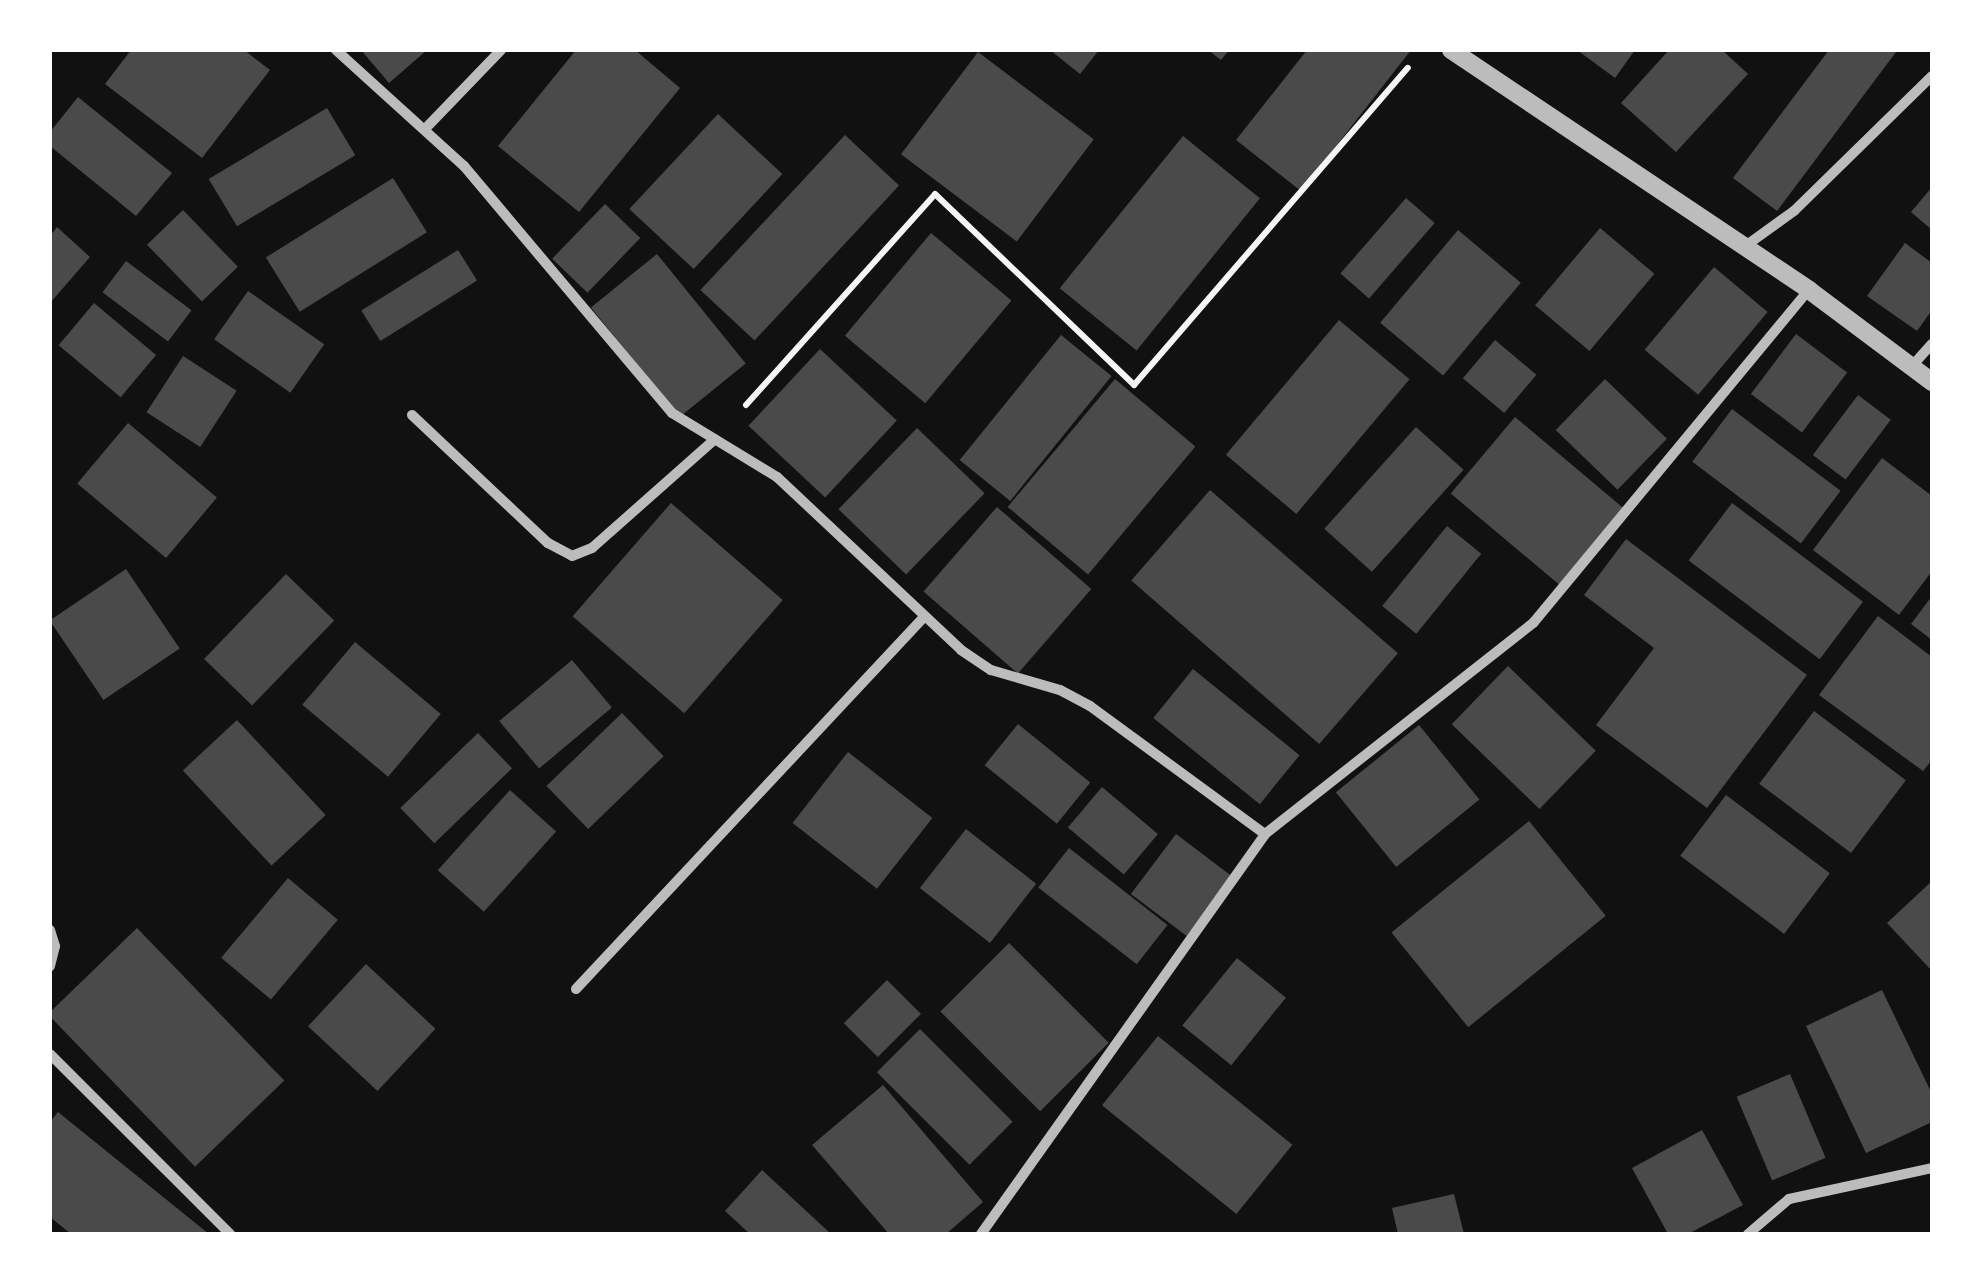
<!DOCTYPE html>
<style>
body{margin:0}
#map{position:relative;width:1982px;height:1284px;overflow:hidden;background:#111;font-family:Georgia,serif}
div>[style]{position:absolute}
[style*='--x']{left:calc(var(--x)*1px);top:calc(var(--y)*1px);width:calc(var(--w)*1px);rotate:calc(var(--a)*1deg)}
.building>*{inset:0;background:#4a4a4a;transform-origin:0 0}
.path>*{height:6px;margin:-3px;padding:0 3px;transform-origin:3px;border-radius:3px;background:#f5f5f5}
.minor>*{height:10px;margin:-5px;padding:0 5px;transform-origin:5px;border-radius:5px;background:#bcbcbc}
.tertiary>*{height:18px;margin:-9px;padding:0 9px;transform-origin:9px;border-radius:9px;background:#bcbcbc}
span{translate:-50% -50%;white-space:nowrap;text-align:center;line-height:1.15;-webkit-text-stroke:10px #fff;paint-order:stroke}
.frame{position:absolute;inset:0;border:52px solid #fff;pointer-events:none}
</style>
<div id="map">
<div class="building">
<i style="clip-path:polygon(131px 50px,244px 50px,270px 70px,202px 158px,105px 84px)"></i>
<i style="clip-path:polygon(361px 50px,427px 50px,389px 83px)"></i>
<i style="clip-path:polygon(576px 50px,635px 50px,680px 88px,579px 212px,498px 146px)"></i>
<i style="clip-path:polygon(1050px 50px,1099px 50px,1080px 74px)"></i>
<i style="clip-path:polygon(1208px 50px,1229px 50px,1221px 60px)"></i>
<i style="clip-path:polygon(1307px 50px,1411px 50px,1301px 191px,1236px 140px)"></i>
<i style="clip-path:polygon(1577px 50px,1635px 50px,1615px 78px)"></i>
<i style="clip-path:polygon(1669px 50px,1722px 50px,1748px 74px,1676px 152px,1621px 103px)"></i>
<i style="clip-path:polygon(1829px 50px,1896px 52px,1777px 211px,1733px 178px)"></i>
<i style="left:978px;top:52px;width:145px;height:128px;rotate:37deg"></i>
<i style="clip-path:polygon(78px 97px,172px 173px,136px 216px,50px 146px,50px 132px)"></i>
<i style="left:327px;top:108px;width:55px;height:138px;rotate:59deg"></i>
<i style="left:718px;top:114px;width:88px;height:130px;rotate:43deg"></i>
<i style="left:845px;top:135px;width:74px;height:212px;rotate:43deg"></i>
<i style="left:1183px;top:136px;width:99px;height:196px;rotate:39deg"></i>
<i style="left:393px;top:178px;width:64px;height:150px;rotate:58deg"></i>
<i style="clip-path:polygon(1932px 187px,1932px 230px,1911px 212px)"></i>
<i style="left:1406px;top:198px;width:38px;height:100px;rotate:41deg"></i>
<i style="left:605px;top:204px;width:49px;height:76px;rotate:44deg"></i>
<i style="left:183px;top:210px;width:79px;height:50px;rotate:46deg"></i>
<i style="clip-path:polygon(57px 227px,90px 257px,50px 303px,50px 236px)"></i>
<i style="left:1600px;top:228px;width:71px;height:101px;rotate:40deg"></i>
<i style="left:1458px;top:230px;width:82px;height:121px;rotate:40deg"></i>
<i style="left:931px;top:233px;width:105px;height:134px;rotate:40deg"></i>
<i style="clip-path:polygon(1905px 243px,1932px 263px,1932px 310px,1917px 331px,1867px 296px)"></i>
<i style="left:458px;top:250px;width:36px;height:114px;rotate:58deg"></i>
<i style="left:657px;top:254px;width:141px;height:85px;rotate:51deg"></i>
<i style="left:126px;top:261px;width:82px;height:39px;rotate:37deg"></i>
<i style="left:1714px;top:267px;width:70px;height:108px;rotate:40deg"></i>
<i style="left:248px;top:291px;width:93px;height:59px;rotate:35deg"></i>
<i style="left:94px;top:303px;width:81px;height:55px;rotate:40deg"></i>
<i style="left:1339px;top:320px;width:92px;height:176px;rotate:40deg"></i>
<i style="left:1796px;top:334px;width:64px;height:75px;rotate:37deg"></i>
<i style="left:1061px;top:335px;width:65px;height:161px;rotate:39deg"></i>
<i style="left:1495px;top:340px;width:54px;height:50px;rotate:40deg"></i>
<i style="left:820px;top:349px;width:105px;height:105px;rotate:43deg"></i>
<i style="left:183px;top:356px;width:64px;height:67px;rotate:33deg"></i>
<i style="left:1115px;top:379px;width:105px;height:167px;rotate:40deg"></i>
<i style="left:1605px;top:379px;width:86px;height:71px;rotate:44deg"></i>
<i style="left:1858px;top:395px;width:41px;height:75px;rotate:37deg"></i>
<i style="left:1732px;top:409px;width:136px;height:66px;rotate:37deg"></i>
<i style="left:1515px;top:417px;width:143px;height:100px;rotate:40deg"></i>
<i style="left:128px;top:423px;width:116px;height:79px;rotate:40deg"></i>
<i style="left:1416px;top:427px;width:64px;height:137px;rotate:42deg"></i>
<i style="left:917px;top:428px;width:94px;height:113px;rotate:44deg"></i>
<i style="clip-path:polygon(1882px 458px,1932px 496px,1932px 571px,1899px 615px,1813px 550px)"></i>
<i style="left:1210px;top:490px;width:249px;height:120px;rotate:41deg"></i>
<i style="left:671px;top:503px;width:148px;height:150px;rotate:41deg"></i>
<i style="left:1732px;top:503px;width:164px;height:72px;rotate:37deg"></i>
<i style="left:997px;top:507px;width:125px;height:112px;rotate:41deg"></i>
<i style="left:1447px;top:526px;width:44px;height:103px;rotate:39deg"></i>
<i style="clip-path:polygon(1626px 539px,1807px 675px,1707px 808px,1596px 725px,1654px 648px,1584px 595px)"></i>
<i style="left:126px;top:569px;width:96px;height:92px;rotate:56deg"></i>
<i style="left:286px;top:574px;width:67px;height:118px;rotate:44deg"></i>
<i style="clip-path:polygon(1932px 596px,1932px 640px,1911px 624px)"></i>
<i style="clip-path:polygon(1878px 616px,1932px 657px,1932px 760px,1923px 771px,1819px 695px)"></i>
<i style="left:355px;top:642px;width:112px;height:82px;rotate:40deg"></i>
<i style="left:572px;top:660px;width:62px;height:95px;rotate:50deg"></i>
<i style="left:1508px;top:666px;width:122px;height:81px;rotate:44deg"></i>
<i style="left:1193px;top:669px;width:137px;height:63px;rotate:39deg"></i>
<i style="left:1814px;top:711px;width:115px;height:91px;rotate:37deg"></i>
<i style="left:622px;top:713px;width:60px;height:105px;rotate:46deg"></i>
<i style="left:237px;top:720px;width:130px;height:74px;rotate:47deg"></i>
<i style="left:1018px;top:724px;width:93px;height:53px;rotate:39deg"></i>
<i style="left:1419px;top:725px;width:96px;height:107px;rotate:51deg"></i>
<i style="left:478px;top:733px;width:49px;height:108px;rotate:46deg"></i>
<i style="left:848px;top:752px;width:107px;height:90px;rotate:38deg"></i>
<i style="left:1102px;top:787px;width:73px;height:53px;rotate:40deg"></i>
<i style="left:510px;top:790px;width:62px;height:108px;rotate:42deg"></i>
<i style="left:1726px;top:795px;width:130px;height:76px;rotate:37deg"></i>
<i style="left:1529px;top:821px;width:122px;height:177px;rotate:51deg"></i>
<i style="left:966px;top:829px;width:89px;height:75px;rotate:38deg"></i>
<i style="left:1176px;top:834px;width:70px;height:75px;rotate:37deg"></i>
<i style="left:1069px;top:848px;width:125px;height:50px;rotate:38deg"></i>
<i style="left:288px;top:878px;width:65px;height:104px;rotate:40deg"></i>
<i style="clip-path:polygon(1932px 881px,1932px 971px,1887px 923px)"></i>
<i style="left:137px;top:928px;width:212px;height:124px;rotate:46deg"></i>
<i style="left:1009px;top:943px;width:141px;height:97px;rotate:45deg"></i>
<i style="left:1237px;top:958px;width:63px;height:87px;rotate:39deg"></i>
<i style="left:366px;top:964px;width:95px;height:85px;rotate:43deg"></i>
<i style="left:887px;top:980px;width:48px;height:61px;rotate:45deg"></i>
<i style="clip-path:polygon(1882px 990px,1932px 1094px,1932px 1122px,1866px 1153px,1806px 1026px)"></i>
<i style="left:920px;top:1029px;width:131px;height:61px;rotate:45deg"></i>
<i style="left:1158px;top:1036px;width:173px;height:89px;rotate:39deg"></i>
<i style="left:1790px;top:1074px;width:91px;height:58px;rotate:67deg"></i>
<i style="clip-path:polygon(883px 1085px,983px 1202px,946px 1234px,889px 1234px,812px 1145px)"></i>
<i style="clip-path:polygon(58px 1112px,209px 1234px,71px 1234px,50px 1217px,50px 1122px)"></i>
<i style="clip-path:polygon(1702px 1130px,1743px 1205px,1688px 1234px,1668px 1234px,1632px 1168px)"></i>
<i style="clip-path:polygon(762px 1170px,831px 1234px,750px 1234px,725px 1211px)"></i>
<i style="clip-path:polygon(1454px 1194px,1464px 1234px,1398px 1234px,1392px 1208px)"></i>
</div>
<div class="path">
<i style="--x:746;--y:405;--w:283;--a:-48.1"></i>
<i style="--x:935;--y:194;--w:276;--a:43.8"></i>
<i style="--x:1134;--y:385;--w:419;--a:-49.2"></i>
</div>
<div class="minor">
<i style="--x:336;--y:50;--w:173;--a:42.2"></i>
<i style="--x:464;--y:166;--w:323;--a:49.9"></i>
<i style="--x:672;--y:413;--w:123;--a:31.4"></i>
<i style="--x:777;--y:477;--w:253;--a:43.2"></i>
<i style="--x:961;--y:650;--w:36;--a:34"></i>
<i style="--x:991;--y:670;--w:72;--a:16.2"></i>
<i style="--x:1060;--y:690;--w:34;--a:28"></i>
<i style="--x:1090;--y:706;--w:217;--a:36.2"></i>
<i style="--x:425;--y:129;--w:110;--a:-46.1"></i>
<i style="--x:1744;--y:247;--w:62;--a:-35.8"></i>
<i style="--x:1794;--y:211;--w:193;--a:-44.4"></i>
<i style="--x:1912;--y:366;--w:30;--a:-48"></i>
<i style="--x:412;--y:415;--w:187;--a:43.3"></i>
<i style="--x:548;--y:543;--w:27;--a:28"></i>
<i style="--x:572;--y:556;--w:22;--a:-22"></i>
<i style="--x:592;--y:548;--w:164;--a:-41.5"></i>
<i style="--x:50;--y:930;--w:17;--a:73"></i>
<i style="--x:55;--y:946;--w:21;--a:104"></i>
<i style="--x:576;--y:989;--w:509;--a:-46.91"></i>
<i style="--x:50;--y:1054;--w:255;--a:45"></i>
<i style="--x:981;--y:1234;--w:491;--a:-54.6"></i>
<i style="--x:1265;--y:834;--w:342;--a:-38.2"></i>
<i style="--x:1534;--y:622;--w:431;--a:-50.4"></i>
<i style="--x:1748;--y:1234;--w:54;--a:-40.5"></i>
<i style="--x:1789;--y:1199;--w:146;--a:-12.2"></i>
</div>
<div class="tertiary">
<i style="--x:1451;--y:50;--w:431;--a:33.8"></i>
<i style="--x:1809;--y:290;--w:154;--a:36.8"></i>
</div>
<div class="frame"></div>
</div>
